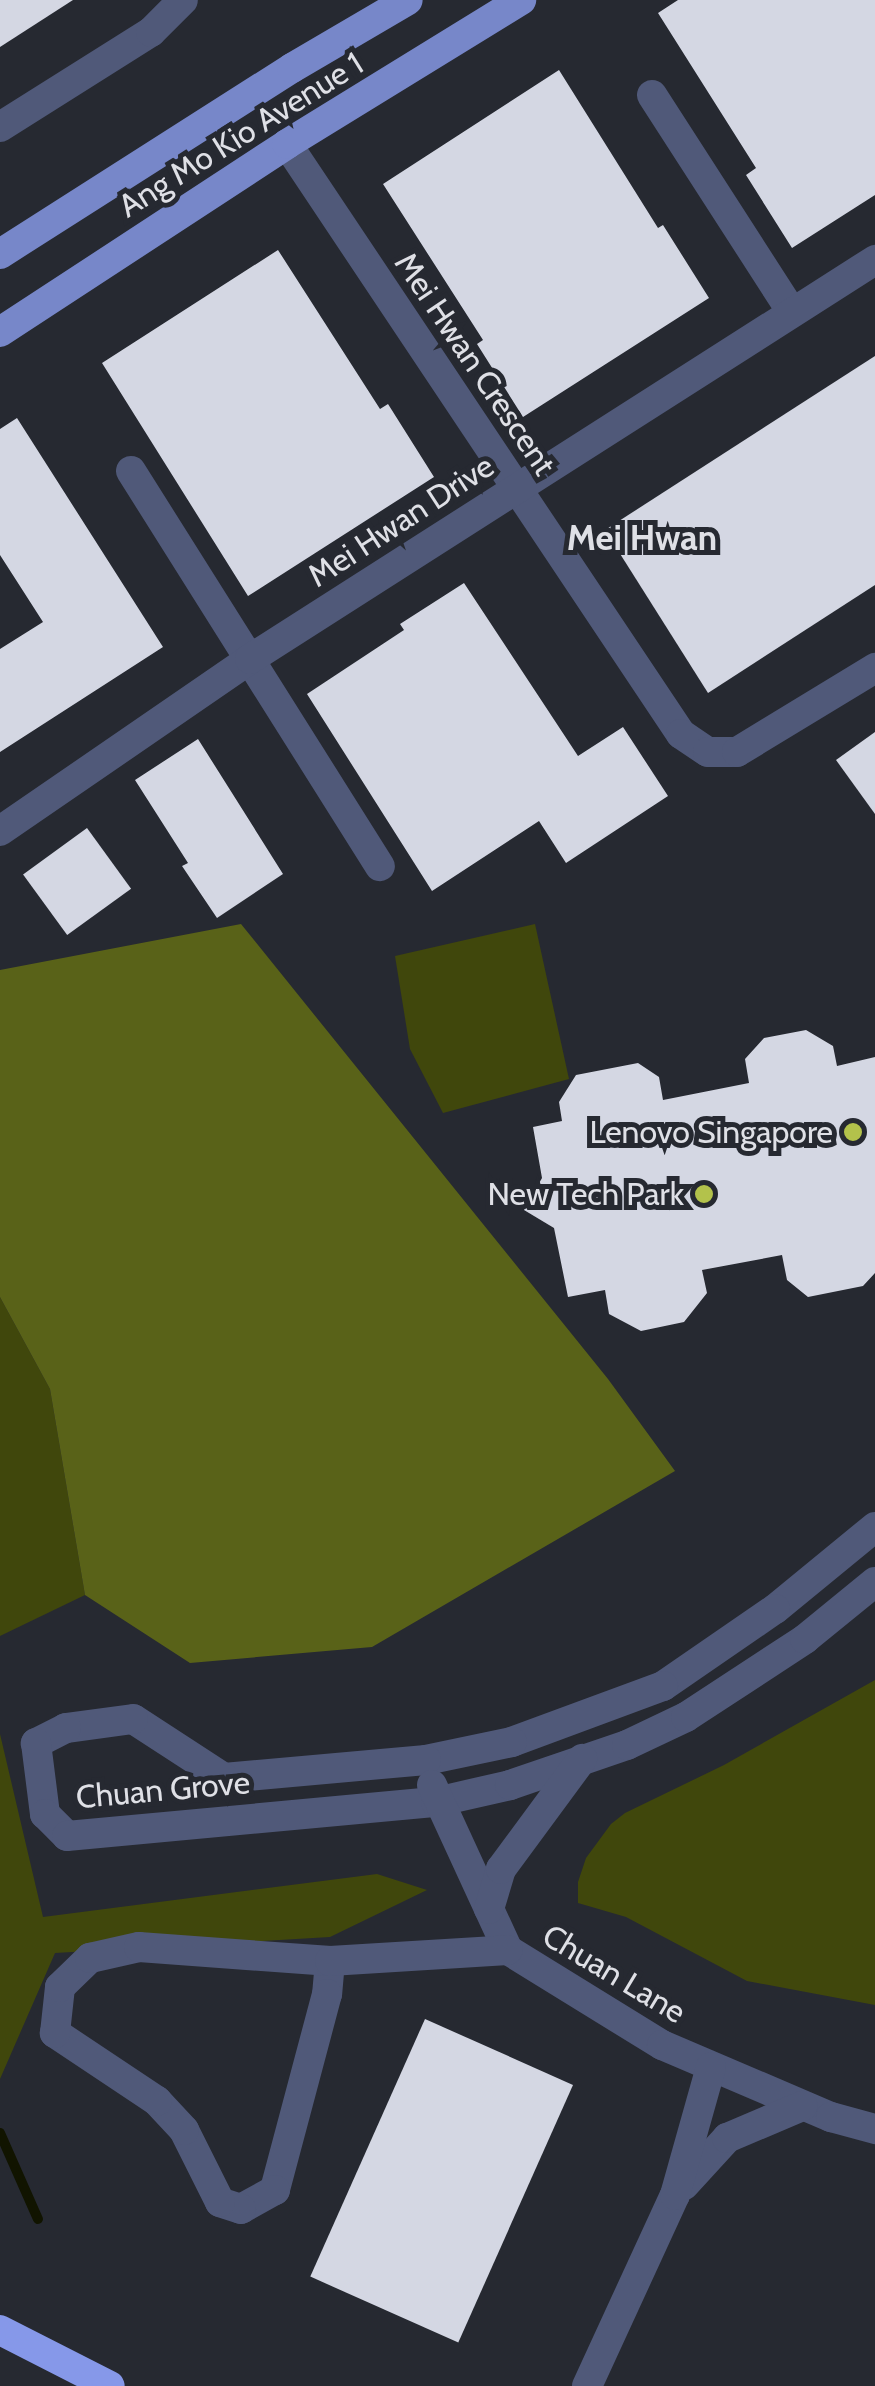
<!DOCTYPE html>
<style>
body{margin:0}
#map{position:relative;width:875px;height:2386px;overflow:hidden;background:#262931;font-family:Cabin,sans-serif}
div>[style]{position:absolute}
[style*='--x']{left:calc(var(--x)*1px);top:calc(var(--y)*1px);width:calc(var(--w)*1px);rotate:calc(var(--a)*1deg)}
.green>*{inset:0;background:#40470c}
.forest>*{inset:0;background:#596218}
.stream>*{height:10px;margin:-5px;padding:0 5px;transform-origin:5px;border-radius:5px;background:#111400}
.building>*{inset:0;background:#d4d7e3;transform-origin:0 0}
.minor>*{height:30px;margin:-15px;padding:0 15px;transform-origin:15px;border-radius:15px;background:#505979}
.major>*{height:30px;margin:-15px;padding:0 15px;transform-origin:15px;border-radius:15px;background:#7787c9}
.highway>*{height:30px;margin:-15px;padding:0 15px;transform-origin:15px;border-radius:15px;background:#8698e9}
.dots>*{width:28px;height:28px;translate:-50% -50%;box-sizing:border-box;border:5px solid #262931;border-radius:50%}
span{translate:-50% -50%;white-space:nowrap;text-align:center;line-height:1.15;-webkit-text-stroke:10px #262931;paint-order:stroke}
.street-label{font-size:32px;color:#dfe0e6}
.poi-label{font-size:32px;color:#dfe0e6}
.right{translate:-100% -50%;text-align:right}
.neighbourhood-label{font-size:35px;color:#dfe0e6;font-weight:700}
</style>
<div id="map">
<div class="green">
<i style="clip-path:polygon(535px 924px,569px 1079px,443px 1113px,410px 1049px,395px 956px)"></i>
<i style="clip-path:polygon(0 1297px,50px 1389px,85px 1595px,0 1636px)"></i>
<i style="clip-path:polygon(875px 1680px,875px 2005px,747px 1981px,626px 1917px,578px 1903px,578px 1882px,586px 1858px,611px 1824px,625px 1813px,724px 1765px)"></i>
<i style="clip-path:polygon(0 1734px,43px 1917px,377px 1874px,427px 1890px,330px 1937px,55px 1953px,0 2079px)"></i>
</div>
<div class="forest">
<i style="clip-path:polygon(241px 924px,608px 1379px,675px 1471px,372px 1647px,190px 1663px,85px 1595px,50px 1389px,0 1297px,0 970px)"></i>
</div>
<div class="stream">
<i style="--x:0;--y:2133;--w:94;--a:66.2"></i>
</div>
<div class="building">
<i style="clip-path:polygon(0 0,73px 0,0 47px)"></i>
<i style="clip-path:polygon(678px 0,875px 0,875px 195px,792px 248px,746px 175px,756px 168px,658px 13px)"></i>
<i style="clip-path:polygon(559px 70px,658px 228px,663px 225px,709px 298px,523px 417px,477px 344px,483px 340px,383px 184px)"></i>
<i style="clip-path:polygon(278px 250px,380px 409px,388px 404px,434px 477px,248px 596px,102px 363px)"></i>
<i style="clip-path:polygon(875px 356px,875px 585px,708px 693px,605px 530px)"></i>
<i style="clip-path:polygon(17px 418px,163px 647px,0 752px,0 649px,43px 622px,0 555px,0 429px)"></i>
<i style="clip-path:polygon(464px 583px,578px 756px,623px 727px,668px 796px,566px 863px,539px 821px,432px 891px,307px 694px,404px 630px,400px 624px)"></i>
<i style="clip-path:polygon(875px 732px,875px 814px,836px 760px)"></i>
<i style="clip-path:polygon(198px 739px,283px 874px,217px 918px,182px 866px,188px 863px,135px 780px)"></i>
<i style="left:87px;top:828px;width:75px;height:79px;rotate:54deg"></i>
<i style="clip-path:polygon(806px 1030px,833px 1046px,837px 1066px,875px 1057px,875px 1273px,863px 1286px,808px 1297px,787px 1280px,782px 1255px,702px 1270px,707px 1293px,684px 1322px,641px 1331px,609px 1314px,605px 1290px,568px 1297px,554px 1228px,524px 1210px,542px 1178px,533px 1127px,562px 1121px,559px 1102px,576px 1075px,638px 1063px,659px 1077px,663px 1100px,749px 1083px,745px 1059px,764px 1038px)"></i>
<i style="left:425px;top:2019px;width:162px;height:282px;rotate:24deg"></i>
</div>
<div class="minor">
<i style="--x:652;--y:95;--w:258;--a:57.2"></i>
<i style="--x:0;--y:127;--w:178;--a:-32.2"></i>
<i style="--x:151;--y:32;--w:45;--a:-45"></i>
<i style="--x:287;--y:144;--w:709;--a:56.27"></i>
<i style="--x:681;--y:734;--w:32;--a:34"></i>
<i style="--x:708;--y:752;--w:29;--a:0"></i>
<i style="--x:737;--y:752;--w:162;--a:-31.3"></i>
<i style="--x:131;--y:471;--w:467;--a:57.8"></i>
<i style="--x:0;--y:831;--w:303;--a:-34.5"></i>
<i style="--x:250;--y:659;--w:742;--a:-32.55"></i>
<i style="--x:875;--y:1527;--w:129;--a:140.6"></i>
<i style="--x:775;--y:1609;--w:136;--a:145.5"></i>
<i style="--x:663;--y:1686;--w:161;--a:159.7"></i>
<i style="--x:512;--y:1742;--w:88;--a:168.2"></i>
<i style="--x:426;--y:1760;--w:203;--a:174.9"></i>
<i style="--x:224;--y:1778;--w:108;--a:-147"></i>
<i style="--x:133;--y:1719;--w:68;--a:172.3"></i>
<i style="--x:66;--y:1728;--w:34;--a:153"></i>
<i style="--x:36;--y:1743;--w:72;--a:82.8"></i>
<i style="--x:45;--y:1814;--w:31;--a:45"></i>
<i style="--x:67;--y:1836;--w:371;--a:-5.3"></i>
<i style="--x:436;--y:1802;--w:76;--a:-12.9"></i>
<i style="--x:510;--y:1785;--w:124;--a:-18.9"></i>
<i style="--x:627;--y:1745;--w:65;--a:-25.4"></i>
<i style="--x:686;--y:1717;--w:142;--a:-33.2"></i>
<i style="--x:805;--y:1639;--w:90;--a:-39.2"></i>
<i style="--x:432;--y:1785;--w:182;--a:65.3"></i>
<i style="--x:508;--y:1950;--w:181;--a:31.7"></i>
<i style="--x:662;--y:2045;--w:184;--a:23.1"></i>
<i style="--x:831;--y:2117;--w:46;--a:15.3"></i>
<i style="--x:489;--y:1909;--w:42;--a:-73.3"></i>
<i style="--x:501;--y:1869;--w:137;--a:-53.6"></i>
<i style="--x:330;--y:1961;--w:33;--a:95"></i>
<i style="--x:327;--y:1994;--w:203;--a:104.9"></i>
<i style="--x:275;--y:2190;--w:39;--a:151"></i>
<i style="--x:241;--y:2209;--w:22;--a:-162"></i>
<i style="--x:220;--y:2202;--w:80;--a:-116.6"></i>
<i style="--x:184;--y:2130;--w:40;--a:-133"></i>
<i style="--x:157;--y:2101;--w:123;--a:-146.3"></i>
<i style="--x:55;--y:2033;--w:46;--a:-83.8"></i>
<i style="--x:60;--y:1987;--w:42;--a:-44"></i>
<i style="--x:90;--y:1958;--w:50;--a:-12.7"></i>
<i style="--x:139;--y:1947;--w:192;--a:4.2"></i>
<i style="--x:330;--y:1961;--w:178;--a:-3.5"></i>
<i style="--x:684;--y:2185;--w:64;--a:-47.5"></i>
<i style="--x:727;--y:2138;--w:82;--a:-23.1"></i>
<i style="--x:587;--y:2386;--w:210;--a:-65.3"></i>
<i style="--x:675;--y:2195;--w:133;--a:-74.3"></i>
</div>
<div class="major">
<i style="--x:0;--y:254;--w:346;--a:-32.5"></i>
<i style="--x:292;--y:68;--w:134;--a:-30.4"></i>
<i style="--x:0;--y:332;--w:343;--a:-33.2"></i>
<i style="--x:287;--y:144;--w:275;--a:-31.6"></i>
</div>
<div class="highway">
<i style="--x:0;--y:2330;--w:123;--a:27"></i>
</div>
<div class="dots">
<i style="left:853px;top:1132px;background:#b3c24b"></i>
<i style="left:704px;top:1194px;background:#b3c24b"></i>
</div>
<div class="street-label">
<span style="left:241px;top:135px;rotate:-32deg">Ang Mo Kio Avenue 1</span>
<span style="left:475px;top:364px;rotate:56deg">Mei Hwan Crescent</span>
<span style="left:401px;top:521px;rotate:-33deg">Mei Hwan Drive</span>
<span style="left:163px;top:1790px;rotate:-5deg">Chuan Grove</span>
<span style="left:614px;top:1974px;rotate:31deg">Chuan Lane</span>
</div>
<div class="poi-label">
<span class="right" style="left:833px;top:1132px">Lenovo Singapore</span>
<span class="right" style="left:684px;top:1194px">New Tech Park</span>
</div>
<div class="neighbourhood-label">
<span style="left:642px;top:538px">Mei Hwan</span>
</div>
</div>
